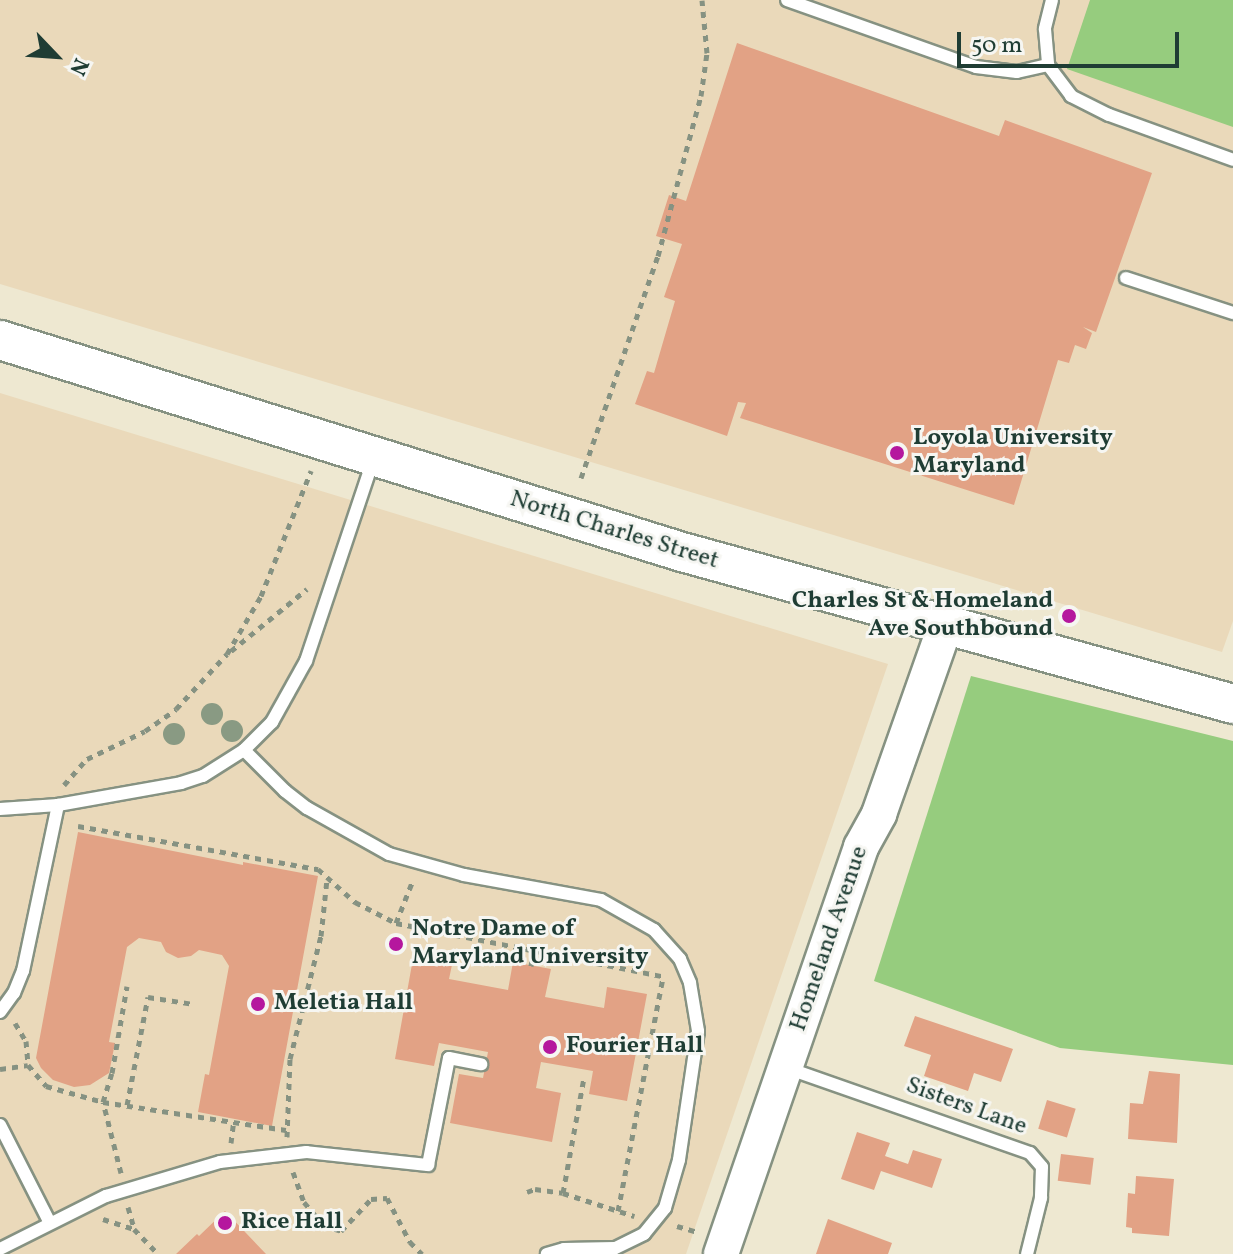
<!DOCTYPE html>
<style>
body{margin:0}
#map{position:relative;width:1233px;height:1254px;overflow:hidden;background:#eee8d1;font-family:Vollkorn,serif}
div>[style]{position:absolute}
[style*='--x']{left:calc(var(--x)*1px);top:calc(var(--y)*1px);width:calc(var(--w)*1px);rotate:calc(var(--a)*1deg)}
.built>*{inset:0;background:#ead9ba}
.green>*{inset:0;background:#96cc7e}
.building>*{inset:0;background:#e2a285;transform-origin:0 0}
.path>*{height:5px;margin-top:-2.5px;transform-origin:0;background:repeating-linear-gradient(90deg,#869282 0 6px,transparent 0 12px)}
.roads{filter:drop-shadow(2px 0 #869282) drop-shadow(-2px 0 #869282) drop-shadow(0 2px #869282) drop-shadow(0 -2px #869282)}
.lane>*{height:12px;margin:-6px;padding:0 6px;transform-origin:6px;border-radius:6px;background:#fff}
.secondary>*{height:34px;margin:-17px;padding:0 17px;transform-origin:17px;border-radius:17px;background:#fff}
.primary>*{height:38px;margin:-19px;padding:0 19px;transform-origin:19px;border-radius:19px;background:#fff}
.trees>*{width:22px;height:22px;margin:-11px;border-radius:50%;background:#899a83}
.dots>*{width:22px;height:22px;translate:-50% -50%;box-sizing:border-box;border:4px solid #f6f6f2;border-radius:50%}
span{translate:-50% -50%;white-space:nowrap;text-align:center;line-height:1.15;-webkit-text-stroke:6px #f6f6f2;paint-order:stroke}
.poi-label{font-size:24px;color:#1f3d34;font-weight:700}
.left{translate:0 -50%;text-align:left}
.right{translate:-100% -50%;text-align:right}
.street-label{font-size:24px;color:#1f3d34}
.north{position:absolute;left:16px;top:16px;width:80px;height:80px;-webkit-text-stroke:6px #f6f6f2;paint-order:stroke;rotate:115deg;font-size:22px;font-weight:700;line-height:32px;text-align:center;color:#1f3d34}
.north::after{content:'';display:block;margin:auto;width:28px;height:36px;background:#1f3d34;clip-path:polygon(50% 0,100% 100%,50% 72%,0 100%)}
.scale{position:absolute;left:957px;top:32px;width:222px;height:36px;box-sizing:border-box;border:4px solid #1f3d34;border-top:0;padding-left:10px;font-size:24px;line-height:28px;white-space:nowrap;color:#1f3d34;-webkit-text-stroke:6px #f6f6f2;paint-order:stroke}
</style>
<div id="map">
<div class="built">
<i style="clip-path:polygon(0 0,1233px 0,1233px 621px,1222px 652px,0 284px)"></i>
<i style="clip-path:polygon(0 393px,888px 664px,686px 1254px,0 1254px)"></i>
</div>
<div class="green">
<i style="clip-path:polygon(1090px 0,1233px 0,1233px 127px,1067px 69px)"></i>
<i style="clip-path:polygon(971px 676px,1233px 741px,1233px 1065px,1060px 1048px,874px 981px)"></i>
</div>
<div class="building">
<i style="clip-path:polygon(737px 43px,999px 136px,1005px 120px,1152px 173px,1096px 332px,1083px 327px,1092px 333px,1086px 349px,1075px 345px,1069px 363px,1058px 360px,1014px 505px,740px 418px,746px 403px,738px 402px,727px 436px,635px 404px,647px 371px,654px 373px,675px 301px,664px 297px,682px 244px,656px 236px,669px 195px,686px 201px)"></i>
<i style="clip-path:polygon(78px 832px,243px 865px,243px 862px,318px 876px,272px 1126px,198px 1112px,205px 1074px,209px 1075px,229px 966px,222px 955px,199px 950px,191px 956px,178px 958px,166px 952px,161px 942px,139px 938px,127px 947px,109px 1042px,115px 1043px,109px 1073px,90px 1085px,74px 1087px,53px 1080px,41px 1068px,36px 1058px)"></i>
<i style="clip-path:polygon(414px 953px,453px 960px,449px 979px,508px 990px,513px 962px,551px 969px,545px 997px,604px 1008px,607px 987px,647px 994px,627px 1101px,589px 1094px,593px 1071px,541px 1062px,536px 1088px,561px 1093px,552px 1142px,450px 1123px,459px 1074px,483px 1078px,488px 1052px,439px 1043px,434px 1066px,395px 1059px)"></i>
<i style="clip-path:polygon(915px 1016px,1013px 1049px,1001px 1082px,974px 1073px,968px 1091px,924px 1076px,931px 1055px,904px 1046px)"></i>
<i style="clip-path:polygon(1149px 1071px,1180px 1074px,1177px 1143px,1128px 1139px,1130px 1103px,1143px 1104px)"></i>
<i style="left:1047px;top:1100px;width:30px;height:30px;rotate:17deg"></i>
<i style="clip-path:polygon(857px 1132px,890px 1143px,885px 1156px,908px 1164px,913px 1150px,942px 1159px,932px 1188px,881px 1171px,874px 1190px,841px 1179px)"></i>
<i style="left:1061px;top:1154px;width:33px;height:27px;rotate:7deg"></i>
<i style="clip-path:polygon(1136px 1176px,1174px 1179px,1169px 1236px,1132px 1233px,1132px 1228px,1126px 1227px,1128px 1193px,1135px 1194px)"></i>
<i style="clip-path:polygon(225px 1211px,266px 1254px,176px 1254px,197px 1234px,199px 1236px)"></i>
<i style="clip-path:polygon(828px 1219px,892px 1243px,888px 1254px,816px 1254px)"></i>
</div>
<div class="path">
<i style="--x:581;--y:478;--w:235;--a:-70.9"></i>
<i style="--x:658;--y:256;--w:166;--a:-75"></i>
<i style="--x:701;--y:96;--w:43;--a:-82.1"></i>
<i style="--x:707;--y:53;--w:53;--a:-95.4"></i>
<i style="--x:231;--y:651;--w:98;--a:-39.2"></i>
<i style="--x:64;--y:785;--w:35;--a:-49"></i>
<i style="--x:87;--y:759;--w:64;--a:-25.8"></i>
<i style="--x:145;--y:731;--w:38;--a:-35"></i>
<i style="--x:176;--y:709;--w:75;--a:-47.2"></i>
<i style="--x:227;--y:654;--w:67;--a:-59.6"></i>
<i style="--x:261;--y:596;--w:135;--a:-68.2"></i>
<i style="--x:78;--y:826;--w:244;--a:10.2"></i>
<i style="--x:318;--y:869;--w:50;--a:41.7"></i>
<i style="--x:355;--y:902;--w:46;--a:27.1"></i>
<i style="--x:396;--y:923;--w:275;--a:11.3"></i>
<i style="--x:396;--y:923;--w:46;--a:-68.4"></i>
<i style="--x:531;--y:966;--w:13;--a:-81"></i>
<i style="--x:15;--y:1023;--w:21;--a:59"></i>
<i style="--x:26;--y:1041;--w:24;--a:85"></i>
<i style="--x:28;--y:1065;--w:28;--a:49"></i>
<i style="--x:46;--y:1086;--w:59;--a:15.7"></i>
<i style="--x:103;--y:1102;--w:30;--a:-73"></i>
<i style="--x:112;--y:1073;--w:88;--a:-80.2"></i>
<i style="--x:0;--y:1069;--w:28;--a:-8"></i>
<i style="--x:127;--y:1105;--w:110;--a:-79"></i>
<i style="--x:148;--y:997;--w:47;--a:8.7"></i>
<i style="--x:287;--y:1137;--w:78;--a:-87.8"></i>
<i style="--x:290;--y:1059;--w:127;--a:-75.9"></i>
<i style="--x:321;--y:936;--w:57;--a:-84"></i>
<i style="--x:231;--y:1143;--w:23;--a:-83"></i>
<i style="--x:293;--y:1172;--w:32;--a:70"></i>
<i style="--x:304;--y:1202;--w:30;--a:50"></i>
<i style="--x:323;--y:1225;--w:19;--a:18"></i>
<i style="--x:341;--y:1231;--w:44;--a:-46.8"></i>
<i style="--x:371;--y:1199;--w:16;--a:-4"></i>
<i style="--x:387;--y:1198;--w:50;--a:62.4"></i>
<i style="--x:410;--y:1242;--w:17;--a:45"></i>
<i style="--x:121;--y:1173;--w:73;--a:-104.2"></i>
<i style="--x:103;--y:1102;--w:185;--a:8.7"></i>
<i style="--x:527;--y:1192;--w:9;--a:-21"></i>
<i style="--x:535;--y:1189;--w:28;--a:8"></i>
<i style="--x:563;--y:1193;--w:75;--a:17.9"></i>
<i style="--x:563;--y:1193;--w:118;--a:-79.7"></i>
<i style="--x:128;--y:1207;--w:22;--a:74"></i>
<i style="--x:618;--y:1211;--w:238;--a:-79.1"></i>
<i style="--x:103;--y:1219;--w:33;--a:18"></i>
<i style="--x:134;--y:1229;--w:35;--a:46"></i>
<i style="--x:677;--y:1226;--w:22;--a:16"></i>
</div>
<div class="roads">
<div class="lane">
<i style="--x:787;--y:0;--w:201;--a:19.5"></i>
<i style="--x:976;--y:67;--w:41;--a:7"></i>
<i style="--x:1017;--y:72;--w:32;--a:-13"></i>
<i style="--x:1052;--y:0;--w:30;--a:104"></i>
<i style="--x:1045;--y:29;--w:36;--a:85"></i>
<i style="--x:1048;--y:65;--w:39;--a:53"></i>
<i style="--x:1071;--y:96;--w:42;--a:26.6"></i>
<i style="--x:1109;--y:115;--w:132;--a:19.9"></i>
<i style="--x:1126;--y:278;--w:113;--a:18.1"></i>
<i style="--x:244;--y:750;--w:58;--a:45"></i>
<i style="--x:285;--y:791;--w:28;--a:38"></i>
<i style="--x:307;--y:808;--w:94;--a:29.3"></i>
<i style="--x:389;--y:854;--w:78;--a:15.6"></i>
<i style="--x:464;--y:875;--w:139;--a:10.3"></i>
<i style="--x:601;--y:900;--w:61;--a:29.5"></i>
<i style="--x:654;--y:930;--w:39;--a:48"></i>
<i style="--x:680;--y:959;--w:26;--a:67"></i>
<i style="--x:690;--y:983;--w:49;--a:80.5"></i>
<i style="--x:698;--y:1031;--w:130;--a:98.4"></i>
<i style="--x:679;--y:1160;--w:50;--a:106.3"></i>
<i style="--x:665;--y:1208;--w:33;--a:129"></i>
<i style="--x:644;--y:1234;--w:32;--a:154"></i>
<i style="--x:615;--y:1248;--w:51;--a:178.9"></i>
<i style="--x:564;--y:1249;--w:18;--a:164"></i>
<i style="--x:0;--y:809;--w:58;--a:-3.9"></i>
<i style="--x:58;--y:805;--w:125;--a:-10.1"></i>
<i style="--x:181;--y:783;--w:23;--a:-18"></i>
<i style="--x:203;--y:776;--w:49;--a:-32.4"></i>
<i style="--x:244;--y:750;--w:40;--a:-45"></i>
<i style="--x:272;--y:722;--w:70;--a:-60.9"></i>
<i style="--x:306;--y:661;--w:211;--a:-71.5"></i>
<i style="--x:0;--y:1012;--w:24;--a:-54"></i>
<i style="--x:14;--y:993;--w:24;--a:-68"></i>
<i style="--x:23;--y:971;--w:170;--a:-78.1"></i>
<i style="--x:787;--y:1068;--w:257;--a:19.3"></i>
<i style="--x:1030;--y:1153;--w:18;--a:49"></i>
<i style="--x:1042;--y:1167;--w:31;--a:92"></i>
<i style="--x:1041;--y:1198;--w:58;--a:104"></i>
<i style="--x:0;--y:1125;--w:108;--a:63"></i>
<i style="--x:0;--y:1249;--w:119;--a:-26.6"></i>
<i style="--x:106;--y:1196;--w:119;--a:-16.6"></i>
<i style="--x:220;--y:1162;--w:87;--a:-6.6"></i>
<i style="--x:306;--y:1152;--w:123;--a:6.1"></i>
<i style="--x:428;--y:1165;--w:109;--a:-78.9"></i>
<i style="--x:449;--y:1058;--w:33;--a:11"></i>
</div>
<div class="secondary">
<i style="--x:721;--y:1254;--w:430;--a:-71"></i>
<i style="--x:861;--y:847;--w:38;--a:-61"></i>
<i style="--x:879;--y:814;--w:198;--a:-70.6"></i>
</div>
<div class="primary">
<i style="--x:0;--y:340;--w:714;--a:17.27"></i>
<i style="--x:682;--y:552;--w:572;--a:15.42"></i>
</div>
</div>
<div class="trees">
<i style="left:212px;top:714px"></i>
<i style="left:232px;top:731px"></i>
<i style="left:174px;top:734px"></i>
</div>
<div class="dots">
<i style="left:897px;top:453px;background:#b5179e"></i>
<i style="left:1069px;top:616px;background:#b5179e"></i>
<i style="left:396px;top:944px;background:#b5179e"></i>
<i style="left:258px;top:1004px;background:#b5179e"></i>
<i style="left:550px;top:1047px;background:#b5179e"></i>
<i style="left:225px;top:1223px;background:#b5179e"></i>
</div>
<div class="poi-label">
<span class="left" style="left:913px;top:453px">Loyola University<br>Maryland</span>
<span class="right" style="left:1053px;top:616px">Charles St &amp; Homeland<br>Ave Southbound</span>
<span class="left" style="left:412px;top:944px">Notre Dame of<br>Maryland University</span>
<span class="left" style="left:274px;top:1004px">Meletia Hall</span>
<span class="left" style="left:566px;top:1047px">Fourier Hall</span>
<span class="left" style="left:241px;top:1223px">Rice Hall</span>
</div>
<div class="street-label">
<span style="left:614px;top:531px;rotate:17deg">North Charles Street</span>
<span style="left:830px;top:939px;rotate:-71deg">Homeland Avenue</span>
<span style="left:966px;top:1107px;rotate:20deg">Sisters Lane</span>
</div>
<div class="north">N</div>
<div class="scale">50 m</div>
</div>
